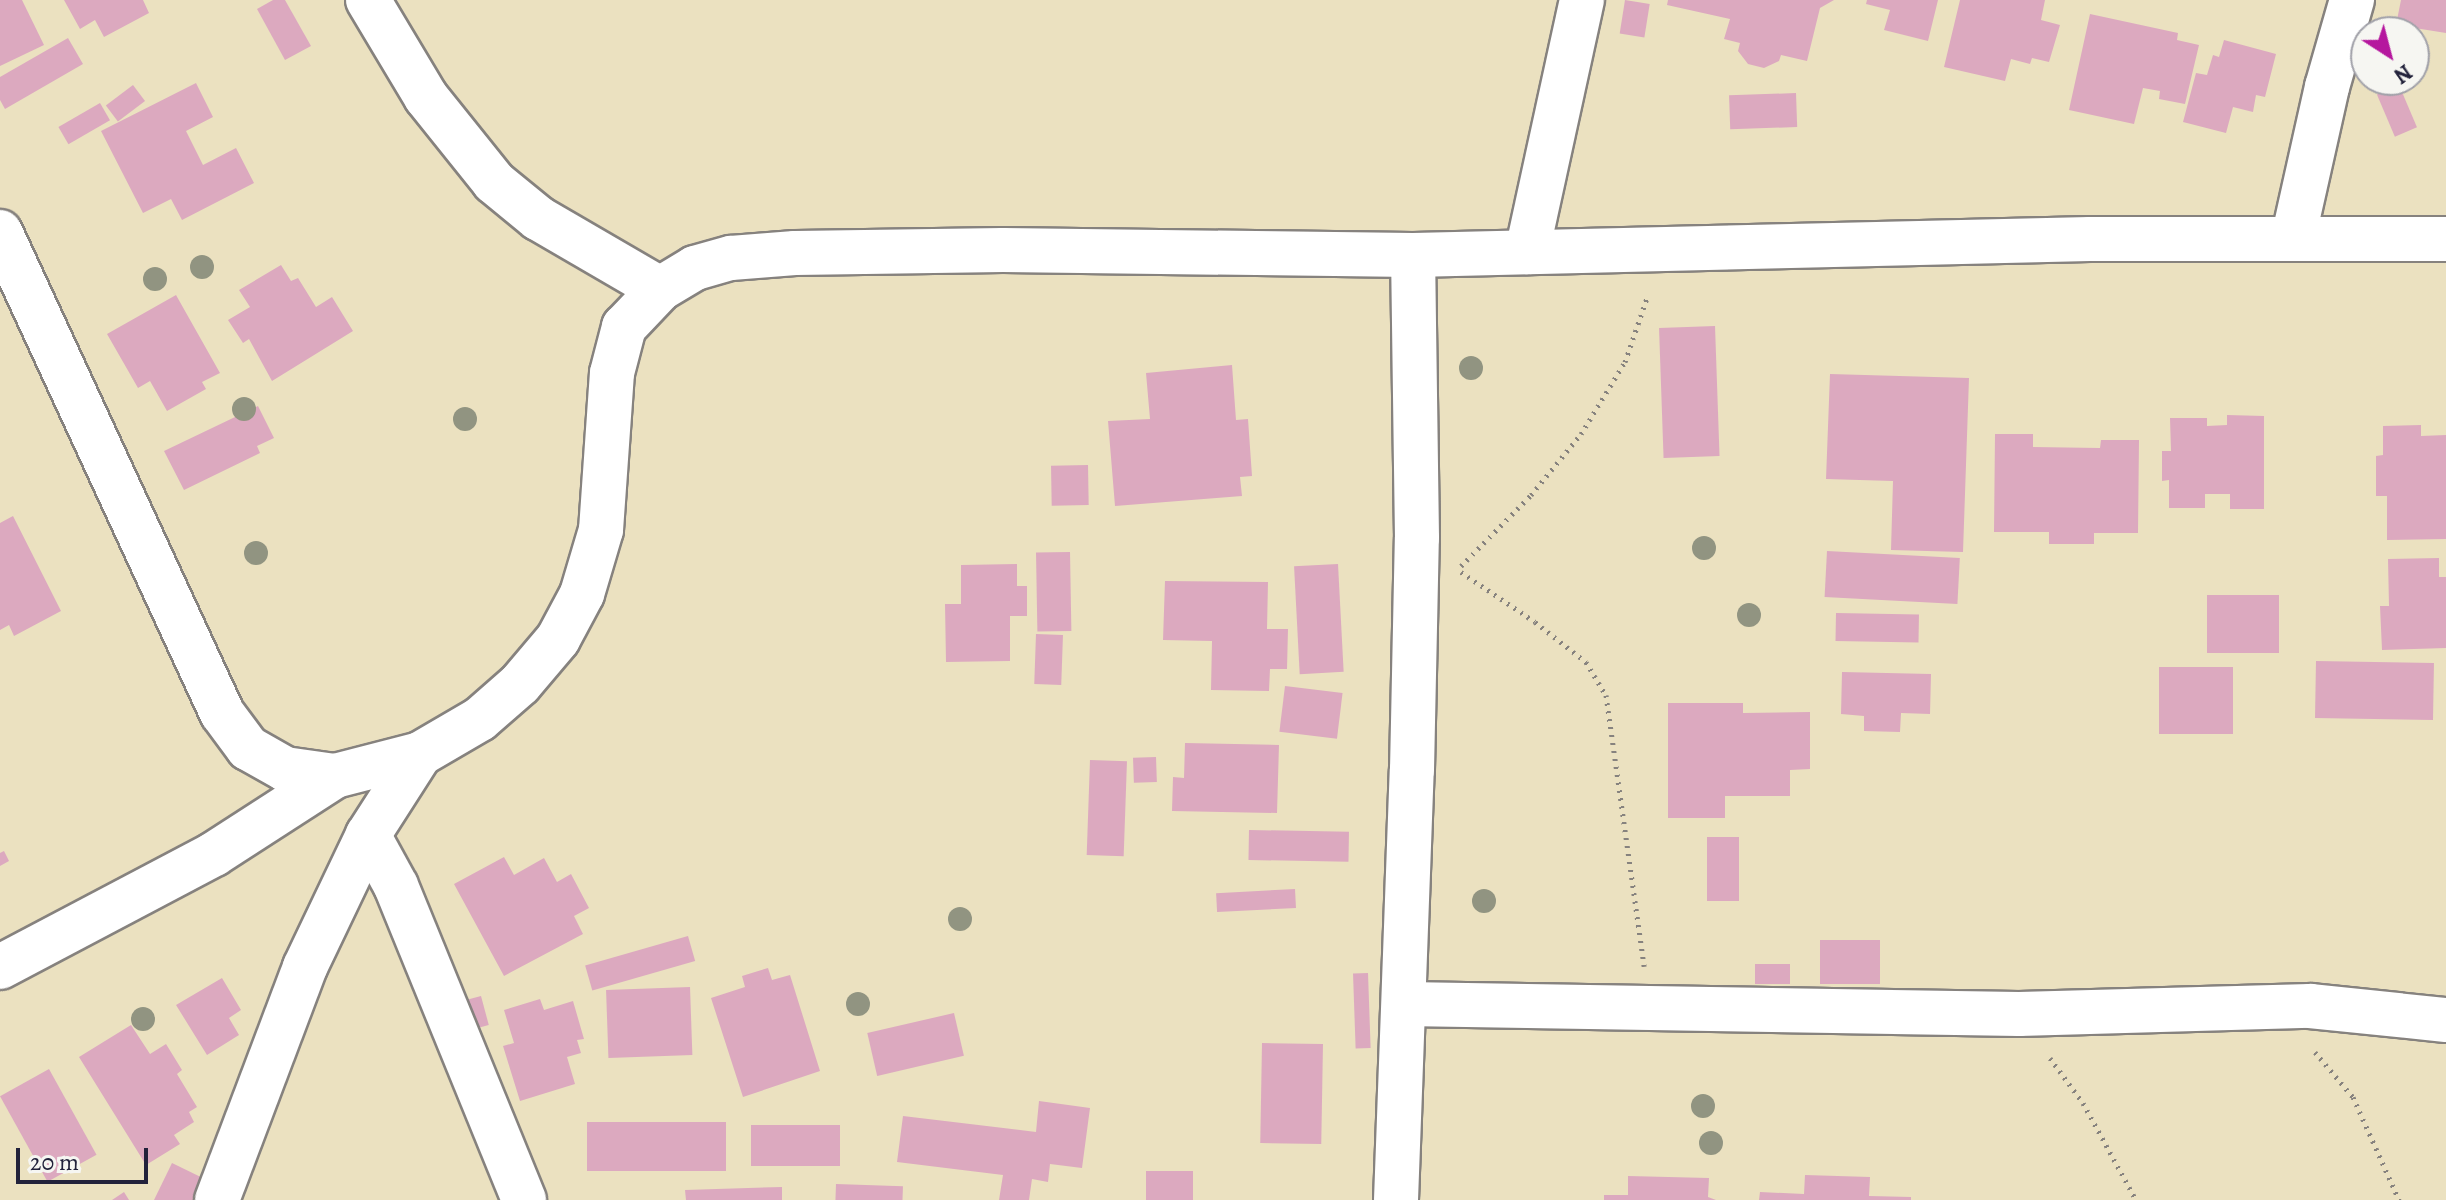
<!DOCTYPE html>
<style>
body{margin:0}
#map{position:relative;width:2446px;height:1200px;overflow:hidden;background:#ebe1c0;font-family:Alegreya,serif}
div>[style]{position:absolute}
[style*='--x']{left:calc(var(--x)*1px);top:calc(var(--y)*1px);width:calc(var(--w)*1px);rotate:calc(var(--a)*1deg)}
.building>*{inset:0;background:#dca9bf;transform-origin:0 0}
.path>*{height:5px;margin-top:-2.5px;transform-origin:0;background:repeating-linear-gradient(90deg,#86827e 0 2px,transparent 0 8px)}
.roads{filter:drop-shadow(2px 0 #86827e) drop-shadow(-2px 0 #86827e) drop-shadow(0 2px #86827e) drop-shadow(0 -2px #86827e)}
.minor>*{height:44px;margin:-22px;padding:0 22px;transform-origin:22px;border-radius:22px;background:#fff}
.trees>*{width:24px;height:24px;margin:-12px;border-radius:50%;background:#919481}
span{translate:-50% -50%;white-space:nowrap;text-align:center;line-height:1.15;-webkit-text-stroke:7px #f6f6f2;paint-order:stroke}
.north{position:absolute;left:2350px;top:16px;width:80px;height:80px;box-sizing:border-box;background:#f6f6f2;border:2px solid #a1a1a9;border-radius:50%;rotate:144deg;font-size:22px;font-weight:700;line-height:32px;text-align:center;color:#22223b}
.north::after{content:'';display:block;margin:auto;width:28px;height:36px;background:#b5179e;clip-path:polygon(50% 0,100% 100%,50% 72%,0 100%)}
.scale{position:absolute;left:16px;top:1148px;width:132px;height:36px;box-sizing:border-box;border:4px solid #22223b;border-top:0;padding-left:10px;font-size:24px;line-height:28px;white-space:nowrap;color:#22223b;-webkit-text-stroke:6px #f6f6f2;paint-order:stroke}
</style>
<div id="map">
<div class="building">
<i style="clip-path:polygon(0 0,22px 0,44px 45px,0 66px)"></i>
<i style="clip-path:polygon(64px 0,143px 0,149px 13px,104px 37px,95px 20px,80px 29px)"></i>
<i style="clip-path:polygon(273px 0,285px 0,311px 46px,285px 60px,257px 9px)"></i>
<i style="left:1625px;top:0;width:25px;height:34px;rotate:9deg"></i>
<i style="clip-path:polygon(1668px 0,1834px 0,1820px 8px,1807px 61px,1781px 55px,1779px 61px,1764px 68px,1748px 64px,1738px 51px,1740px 43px,1724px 39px,1730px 19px,1667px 5px)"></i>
<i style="clip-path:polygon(1867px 0,1938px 0,1928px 41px,1884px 30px,1890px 10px,1866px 4px)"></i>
<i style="clip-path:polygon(1960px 0,2045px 0,2041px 20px,2060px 25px,2049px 62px,2032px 58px,2030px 64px,2011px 59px,2005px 81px,1944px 67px)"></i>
<i style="clip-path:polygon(2401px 0,2446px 0,2446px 33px,2396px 25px)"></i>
<i style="clip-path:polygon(2090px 14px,2178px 33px,2177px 40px,2199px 45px,2185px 104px,2159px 99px,2160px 91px,2143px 88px,2134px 124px,2069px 110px)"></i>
<i style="clip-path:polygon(68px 38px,83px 64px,5px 109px,0 100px,0 77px)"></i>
<i style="clip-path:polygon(2224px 40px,2276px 54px,2265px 97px,2256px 95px,2253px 112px,2233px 107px,2226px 133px,2183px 122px,2196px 73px,2207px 75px,2213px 55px,2219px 57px)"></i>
<i style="clip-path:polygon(196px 83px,213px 117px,186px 131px,203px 165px,236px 148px,254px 183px,182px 220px,171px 199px,143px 213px,101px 131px)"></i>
<i style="left:133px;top:85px;width:20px;height:34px;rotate:53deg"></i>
<i style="left:2399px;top:85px;width:46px;height:24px;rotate:67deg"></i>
<i style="left:1796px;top:93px;width:34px;height:67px;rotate:88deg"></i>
<i style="left:100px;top:103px;width:20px;height:48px;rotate:60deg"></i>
<i style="clip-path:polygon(281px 265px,291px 281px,298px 278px,316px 307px,332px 297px,353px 331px,272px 381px,249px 339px,243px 343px,228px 320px,250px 307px,239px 290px)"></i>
<i style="clip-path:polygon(176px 295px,220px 373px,202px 382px,206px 389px,167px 411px,150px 381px,138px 388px,107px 334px)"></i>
<i style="left:1715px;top:326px;width:130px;height:56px;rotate:88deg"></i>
<i style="clip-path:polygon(1232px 365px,1236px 420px,1248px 419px,1252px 476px,1240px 477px,1242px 496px,1115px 506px,1108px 421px,1150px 419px,1146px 373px)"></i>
<i style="clip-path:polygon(1830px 374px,1969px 378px,1963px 552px,1891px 550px,1893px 481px,1826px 479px)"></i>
<i style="clip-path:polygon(258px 406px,274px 438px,257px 446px,260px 453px,184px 490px,164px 451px)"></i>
<i style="clip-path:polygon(2227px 415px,2264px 416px,2264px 509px,2230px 509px,2230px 494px,2205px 494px,2205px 508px,2169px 508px,2169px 480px,2162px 481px,2162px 451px,2171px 451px,2170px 418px,2207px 418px,2207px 426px,2227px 425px)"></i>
<i style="clip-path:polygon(2421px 425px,2421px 436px,2446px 435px,2446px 539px,2387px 540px,2387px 496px,2376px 496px,2376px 456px,2383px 455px,2383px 426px)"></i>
<i style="clip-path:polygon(1995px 434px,2033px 434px,2033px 447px,2100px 448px,2101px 440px,2139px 440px,2138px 533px,2094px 533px,2094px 544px,2049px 544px,2049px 532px,1994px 532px)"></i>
<i style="left:1088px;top:465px;width:40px;height:37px;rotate:89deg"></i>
<i style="clip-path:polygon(13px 516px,61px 611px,14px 636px,9px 625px,0 630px,0 523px)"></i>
<i style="left:1827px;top:551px;width:133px;height:46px;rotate:3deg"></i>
<i style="left:1070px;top:552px;width:79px;height:34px;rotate:89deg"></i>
<i style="clip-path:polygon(2439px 558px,2439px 577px,2446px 577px,2446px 648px,2382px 650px,2380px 606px,2389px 606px,2388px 559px)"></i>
<i style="clip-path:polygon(1017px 564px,1017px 586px,1027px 586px,1027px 616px,1010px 616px,1010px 661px,946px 662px,945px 604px,961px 604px,961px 565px)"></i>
<i style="left:1338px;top:564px;width:108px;height:44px;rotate:87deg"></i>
<i style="clip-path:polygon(1165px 581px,1268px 582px,1267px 629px,1288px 629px,1287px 669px,1270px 669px,1269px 691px,1211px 690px,1212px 641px,1163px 640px)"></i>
<i style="left:2207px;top:595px;width:72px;height:58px"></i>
<i style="left:1836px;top:613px;width:83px;height:28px;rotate:1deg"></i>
<i style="left:1036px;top:634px;width:27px;height:50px;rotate:2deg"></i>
<i style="left:2316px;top:661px;width:118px;height:57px;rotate:1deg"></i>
<i style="left:2159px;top:667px;width:74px;height:67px"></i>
<i style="clip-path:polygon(1842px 672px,1931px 674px,1930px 714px,1901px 713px,1900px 732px,1864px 731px,1864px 716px,1841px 714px)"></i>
<i style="left:1285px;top:686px;width:58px;height:46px;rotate:7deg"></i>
<i style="clip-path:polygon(1668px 703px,1743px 703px,1743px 713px,1810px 712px,1810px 769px,1790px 770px,1790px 796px,1725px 796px,1725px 818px,1668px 818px)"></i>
<i style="clip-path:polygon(1185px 743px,1279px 745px,1277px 813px,1172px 811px,1173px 777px,1184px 778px)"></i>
<i style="left:1156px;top:757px;width:25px;height:23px;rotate:88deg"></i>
<i style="left:1090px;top:760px;width:37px;height:95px;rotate:2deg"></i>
<i style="left:1249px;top:830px;width:100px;height:30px;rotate:1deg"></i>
<i style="left:1707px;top:837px;width:32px;height:64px"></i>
<i style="clip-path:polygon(4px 851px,9px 861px,0 866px,0 853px)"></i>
<i style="clip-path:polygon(504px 857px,514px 875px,544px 858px,557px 882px,571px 874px,589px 908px,574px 916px,583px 934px,504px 976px,454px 884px)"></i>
<i style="left:1295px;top:889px;width:19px;height:79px;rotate:87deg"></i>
<i style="left:688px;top:936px;width:26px;height:107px;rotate:74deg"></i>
<i style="left:1820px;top:940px;width:60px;height:44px"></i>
<i style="left:1755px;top:964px;width:35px;height:20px"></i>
<i style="clip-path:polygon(768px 968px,772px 980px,790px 975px,820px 1071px,743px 1097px,711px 998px,745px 987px,742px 976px)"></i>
<i style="left:1368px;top:973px;width:75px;height:15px;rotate:88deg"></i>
<i style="clip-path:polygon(222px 978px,241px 1010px,229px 1018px,239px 1035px,207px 1055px,176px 1005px)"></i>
<i style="left:690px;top:987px;width:68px;height:84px;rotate:88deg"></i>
<i style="left:481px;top:996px;width:30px;height:30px;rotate:75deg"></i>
<i style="clip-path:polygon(540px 999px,544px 1010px,573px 1001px,584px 1039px,577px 1040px,581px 1053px,567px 1057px,575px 1084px,520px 1101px,503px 1046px,514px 1043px,504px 1010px)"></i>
<i style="left:954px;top:1013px;width:44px;height:89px;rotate:77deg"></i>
<i style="clip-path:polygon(131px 1025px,150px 1054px,166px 1044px,182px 1070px,177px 1074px,197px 1107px,189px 1112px,194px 1122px,174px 1135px,180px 1144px,146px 1165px,79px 1057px)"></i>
<i style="left:1262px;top:1043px;width:61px;height:100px;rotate:1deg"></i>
<i style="left:49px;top:1069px;width:98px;height:56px;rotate:61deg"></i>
<i style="clip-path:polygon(1039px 1101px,1090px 1108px,1082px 1168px,1050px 1164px,1048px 1182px,1032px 1179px,1029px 1200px,999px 1200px,1003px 1175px,897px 1162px,903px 1116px,1036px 1132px)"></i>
<i style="left:726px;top:1122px;width:49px;height:139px;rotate:90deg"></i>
<i style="left:751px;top:1125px;width:89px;height:41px"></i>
<i style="clip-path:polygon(172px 1163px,211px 1182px,202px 1200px,154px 1200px)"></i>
<i style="left:1193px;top:1171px;width:29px;height:47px;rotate:90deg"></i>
<i style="clip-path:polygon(1805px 1175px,1870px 1177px,1869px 1196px,1911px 1197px,1911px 1200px,1759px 1200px,1760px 1192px,1804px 1194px)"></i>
<i style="clip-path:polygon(1628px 1176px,1709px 1178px,1708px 1197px,1716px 1200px,1604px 1200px,1604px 1195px,1628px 1195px)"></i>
<i style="left:836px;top:1184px;width:67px;height:16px;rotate:2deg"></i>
<i style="clip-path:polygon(782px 1187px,782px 1200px,686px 1200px,685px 1190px)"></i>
<i style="clip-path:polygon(124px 1192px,129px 1200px,112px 1200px)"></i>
</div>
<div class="path">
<i style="--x:1461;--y:566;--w:100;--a:-45.4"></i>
<i style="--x:1531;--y:495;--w:79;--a:-50.7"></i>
<i style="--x:1581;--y:434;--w:84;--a:-58.6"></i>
<i style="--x:1625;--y:362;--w:71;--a:-71.1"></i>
<i style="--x:1461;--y:572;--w:89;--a:34"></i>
<i style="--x:1535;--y:622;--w:65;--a:38.1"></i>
<i style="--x:1586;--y:662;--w:39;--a:59"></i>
<i style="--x:1606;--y:695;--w:274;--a:82"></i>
<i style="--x:2315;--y:1052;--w:59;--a:49.8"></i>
<i style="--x:2353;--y:1097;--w:113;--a:65.9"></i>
<i style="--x:2050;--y:1058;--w:56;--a:53.7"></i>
<i style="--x:2083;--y:1103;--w:111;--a:61.3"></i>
</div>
<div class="roads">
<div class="minor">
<i style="--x:368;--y:0;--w:113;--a:59.1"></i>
<i style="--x:426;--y:97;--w:109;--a:51.3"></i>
<i style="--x:494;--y:182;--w:57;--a:39.3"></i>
<i style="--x:538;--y:218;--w:141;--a:30.2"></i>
<i style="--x:0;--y:232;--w:530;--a:65.22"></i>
<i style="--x:222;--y:713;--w:44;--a:53.4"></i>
<i style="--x:248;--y:748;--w:43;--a:29.6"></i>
<i style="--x:285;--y:769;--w:50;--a:8"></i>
<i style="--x:335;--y:776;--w:88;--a:-14.5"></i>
<i style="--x:420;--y:754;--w:69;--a:-30.3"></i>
<i style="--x:480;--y:719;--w:53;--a:-41.2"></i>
<i style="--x:520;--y:684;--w:59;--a:-49.8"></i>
<i style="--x:558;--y:639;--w:51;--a:-61.9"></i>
<i style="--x:582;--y:594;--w:67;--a:-73.5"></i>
<i style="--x:601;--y:530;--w:157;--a:-86"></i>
<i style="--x:612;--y:373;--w:48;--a:-75.4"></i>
<i style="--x:624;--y:327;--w:52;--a:-46.5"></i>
<i style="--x:660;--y:289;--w:41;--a:-31"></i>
<i style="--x:695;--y:268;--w:37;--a:-16"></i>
<i style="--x:731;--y:258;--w:64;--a:-4.5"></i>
<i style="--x:795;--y:253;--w:208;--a:-0.8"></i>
<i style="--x:1003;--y:250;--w:410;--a:0.7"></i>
<i style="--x:1413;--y:255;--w:677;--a:-1.35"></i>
<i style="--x:2090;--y:239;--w:356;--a:0"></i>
<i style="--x:2293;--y:239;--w:156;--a:-77.4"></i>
<i style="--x:2327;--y:87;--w:91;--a:-74"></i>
<i style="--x:1527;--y:252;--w:258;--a:-77.7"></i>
<i style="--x:368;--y:835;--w:58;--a:61.2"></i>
<i style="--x:396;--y:886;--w:339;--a:67.8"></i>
<i style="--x:0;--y:967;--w:242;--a:-27.8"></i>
<i style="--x:214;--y:854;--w:144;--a:-32.8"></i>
<i style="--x:1405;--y:1004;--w:614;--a:0.93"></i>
<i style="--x:2019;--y:1014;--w:291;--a:-1.6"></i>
<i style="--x:2310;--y:1006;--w:137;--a:5.9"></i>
<i style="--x:217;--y:1200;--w:249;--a:-69.3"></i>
<i style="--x:305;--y:967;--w:146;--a:-64.5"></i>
<i style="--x:368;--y:835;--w:96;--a:-57.3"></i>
<i style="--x:1396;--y:1200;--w:430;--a:-87.9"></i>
<i style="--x:1412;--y:770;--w:232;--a:-88.8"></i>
<i style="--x:1417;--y:538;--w:283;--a:-90.8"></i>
</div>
</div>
<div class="trees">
<i style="left:202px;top:267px"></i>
<i style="left:155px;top:279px"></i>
<i style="left:1471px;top:368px"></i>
<i style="left:244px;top:409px"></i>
<i style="left:465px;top:419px"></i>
<i style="left:1704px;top:548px"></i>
<i style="left:256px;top:553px"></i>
<i style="left:1749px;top:615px"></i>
<i style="left:1484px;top:901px"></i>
<i style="left:960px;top:919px"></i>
<i style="left:858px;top:1004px"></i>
<i style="left:143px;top:1019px"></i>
<i style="left:1703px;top:1106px"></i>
<i style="left:1711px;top:1143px"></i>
</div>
<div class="north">N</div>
<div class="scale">20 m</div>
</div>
